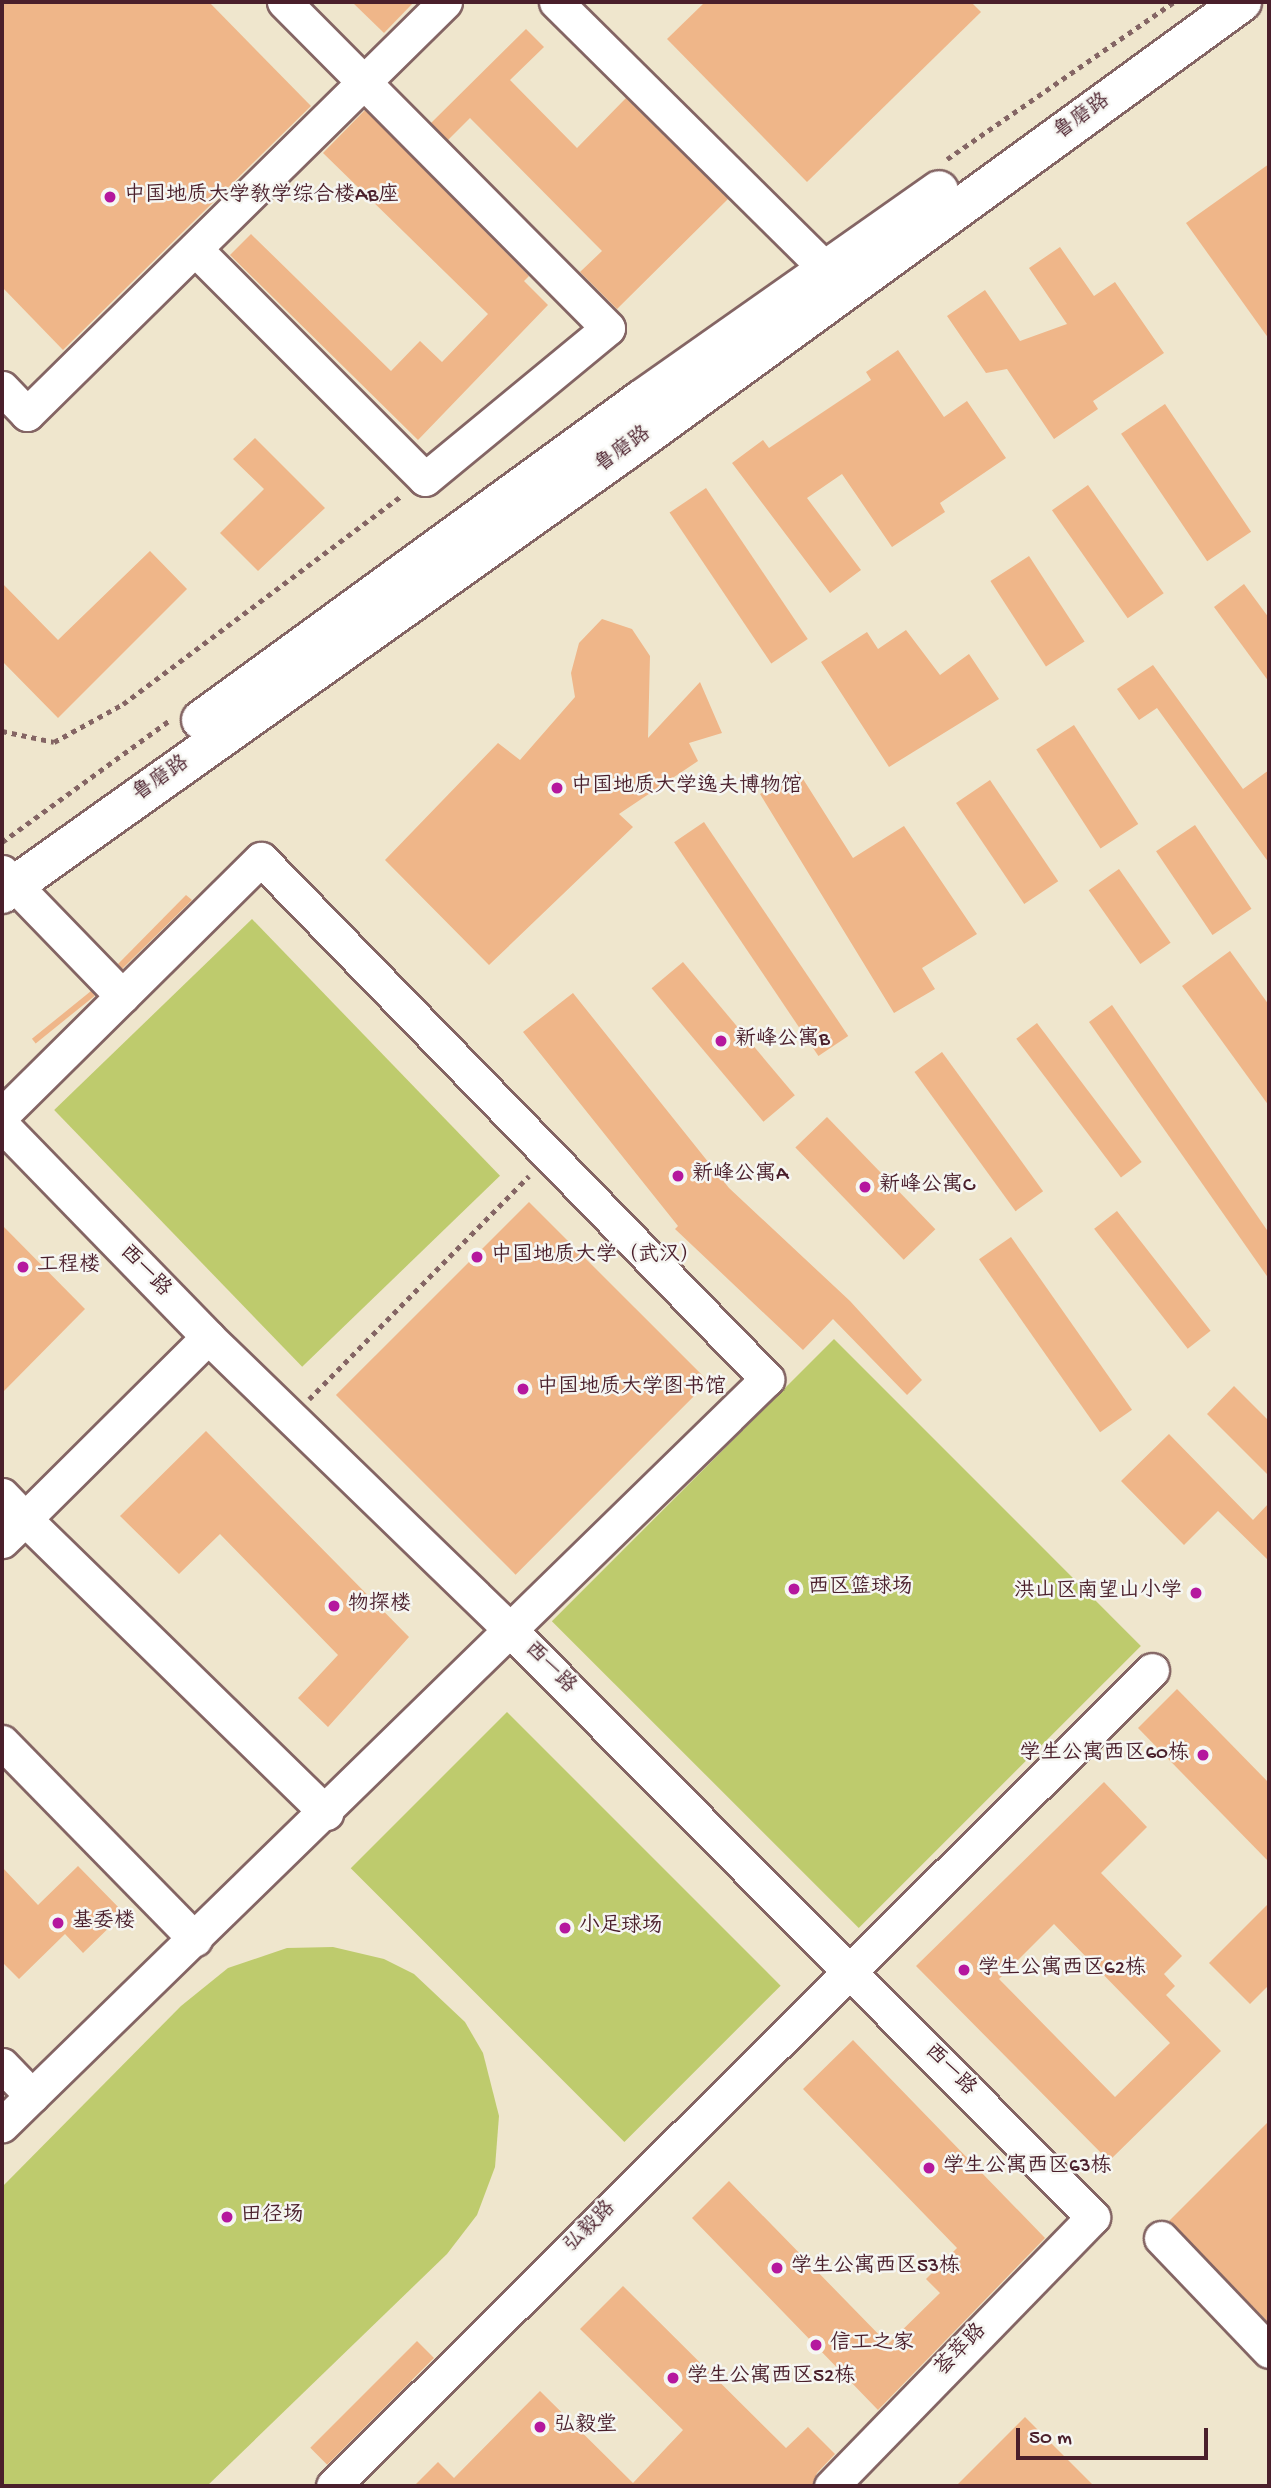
<!DOCTYPE html>
<meta charset="utf-8">
<style>
body{margin:0}
#map{position:relative;width:1271px;height:2488px;overflow:hidden;background:#efe6cd;font-family:"Gochi Hand","LXGW WenKai TC",sans-serif}
div>[style]{position:absolute}
[style*='--x']{left:calc(var(--x)*1px);top:calc(var(--y)*1px);width:calc(var(--w)*1px);rotate:calc(var(--a)*1deg)}
.green>*{inset:0;background:#becb6d;transform-origin:0 0}
.building>*{inset:0;background:#efb689;transform-origin:0 0}
.path>*{height:4.5px;margin-top:-2.25px;transform-origin:0;background:repeating-linear-gradient(90deg,#846564 0 5px,transparent 0 10px)}
.roads{filter:drop-shadow(2px 0 #846564) drop-shadow(-2px 0 #846564) drop-shadow(0 2px #846564) drop-shadow(0 -2px #846564)}
.minor>*{height:33px;margin:-16.5px;padding:0 16.5px;transform-origin:16.5px;border-radius:16.5px;background:#fff}
.major>*{height:38px;margin:-19px;padding:0 19px;transform-origin:19px;border-radius:19px;background:#fff}
.dots>*{width:19px;height:19px;translate:-50% -50%;box-sizing:border-box;border:4px solid #f6f6f2;border-radius:50%}
span{translate:-50% -50%;white-space:nowrap;text-align:center;line-height:1.15;-webkit-text-stroke:5px #f6f6f2;paint-order:stroke}
.street-label{font-size:21px;color:#4a1f2b}
.poi-label{font-size:21px;color:#4a1f2b}
.left{translate:0 -50%;text-align:left}
.right{translate:-100% -50%;text-align:right}
.frame{position:absolute;inset:0;border:4px solid #4a1f2b;pointer-events:none}
.scale{position:absolute;left:1016px;top:2428px;width:192px;height:32px;box-sizing:border-box;border:4px solid #4a1f2b;border-top:0;padding-left:9px;font-size:21px;line-height:24px;white-space:nowrap;color:#4a1f2b;-webkit-text-stroke:5px #f6f6f2;paint-order:stroke}
</style>
<div id="map">
<div class="green">
<i style="left:252px;top:919px;width:357px;height:275px;rotate:46deg"></i>
<i style="left:834px;top:1339px;width:434px;height:399px;rotate:45deg"></i>
<i style="left:507px;top:1712px;width:387px;height:221px;rotate:45deg"></i>
<i style="clip-path:polygon(333px 1947px,384px 1959px,414px 1974px,465px 2022px,483px 2053px,499px 2116px,495px 2167px,477px 2215px,447px 2254px,207px 2486px,2px 2486px,2px 2187px,181px 2006px,228px 1968px,287px 1948px)"></i>
</div>
<div class="building">
<i style="clip-path:polygon(2px 2px,209px 2px,311px 106px,63px 350px,2px 287px)"></i>
<i style="clip-path:polygon(352px 2px,414px 2px,384px 33px)"></i>
<i style="clip-path:polygon(705px 2px,971px 2px,981px 12px,807px 182px,667px 39px)"></i>
<i style="clip-path:polygon(526px 29px,544px 47px,510px 80px,577px 148px,626px 98px,728px 199px,617px 309px,580px 272px,602px 251px,470px 118px,448px 140px,431px 123px)"></i>
<i style="clip-path:polygon(365px 110px,529px 276px,524px 281px,548px 305px,418px 440px,230px 255px,251px 234px,391px 371px,420px 341px,442px 362px,488px 314px,323px 153px)"></i>
<i style="clip-path:polygon(1269px 164px,1269px 339px,1186px 223px)"></i>
<i style="clip-path:polygon(1060px 247px,1094px 296px,1115px 282px,1164px 353px,1093px 401px,1098px 409px,1054px 439px,1007px 369px,986px 373px,947px 316px,985px 290px,1020px 341px,1067px 324px,1029px 268px)"></i>
<i style="clip-path:polygon(898px 350px,944px 417px,967px 401px,1006px 458px,940px 503px,945px 512px,892px 547px,842px 474px,807px 498px,861px 570px,830px 593px,732px 463px,763px 440px,769px 448px,871px 380px,866px 372px)"></i>
<i style="left:1165px;top:404px;width:154px;height:53px;rotate:56deg"></i>
<i style="clip-path:polygon(255px 438px,325px 508px,258px 571px,220px 533px,264px 489px,233px 459px)"></i>
<i style="left:1088px;top:485px;width:132px;height:44px;rotate:55deg"></i>
<i style="left:706px;top:488px;width:182px;height:44px;rotate:56deg"></i>
<i style="clip-path:polygon(150px 551px,187px 589px,58px 718px,2px 661px,2px 583px,58px 640px)"></i>
<i style="left:1029px;top:556px;width:102px;height:46px;rotate:57deg"></i>
<i style="clip-path:polygon(1244px 584px,1269px 618px,1269px 682px,1214px 607px)"></i>
<i style="clip-path:polygon(602px 619px,632px 629px,650px 656px,648px 738px,700px 682px,722px 733px,689px 743px,698px 761px,619px 814px,633px 827px,489px 965px,385px 860px,498px 743px,520px 760px,575px 697px,571px 673px,579px 643px)"></i>
<i style="clip-path:polygon(906px 630px,940px 675px,969px 654px,999px 699px,889px 767px,821px 662px,867px 632px,878px 649px)"></i>
<i style="clip-path:polygon(1153px 665px,1243px 789px,1269px 770px,1269px 863px,1157px 708px,1139px 720px,1117px 689px)"></i>
<i style="left:1074px;top:725px;width:118px;height:45px;rotate:57deg"></i>
<i style="clip-path:polygon(798px 771px,853px 858px,904px 826px,977px 934px,922px 968px,935px 989px,894px 1013px,760px 794px)"></i>
<i style="left:990px;top:780px;width:122px;height:41px;rotate:56deg"></i>
<i style="left:704px;top:822px;width:258px;height:36px;rotate:56deg"></i>
<i style="left:1195px;top:825px;width:101px;height:47px;rotate:56deg"></i>
<i style="left:1119px;top:869px;width:90px;height:37px;rotate:55deg"></i>
<i style="clip-path:polygon(186px 895px,192px 900px,122px 969px,118px 964px)"></i>
<i style="clip-path:polygon(1230px 951px,1269px 1005px,1269px 1106px,1182px 986px)"></i>
<i style="left:683px;top:962px;width:174px;height:41px;rotate:50deg"></i>
<i style="left:91px;top:991px;width:6px;height:76px;rotate:51deg"></i>
<i style="clip-path:polygon(573px 993px,729px 1188px,850px 1301px,922px 1380px,907px 1395px,833px 1319px,803px 1350px,675px 1229px,678px 1226px,523px 1032px)"></i>
<i style="clip-path:polygon(1112px 1005px,1269px 1233px,1269px 1279px,1089px 1022px)"></i>
<i style="left:1037px;top:1023px;width:174px;height:26px;rotate:53deg"></i>
<i style="left:942px;top:1052px;width:172px;height:34px;rotate:54deg"></i>
<i style="left:827px;top:1117px;width:156px;height:44px;rotate:46deg"></i>
<i style="left:529px;top:1202px;width:254px;height:273px;rotate:45deg"></i>
<i style="left:1117px;top:1211px;width:152px;height:29px;rotate:52deg"></i>
<i style="clip-path:polygon(2px 1225px,85px 1309px,2px 1393px)"></i>
<i style="left:1011px;top:1237px;width:211px;height:39px;rotate:55deg"></i>
<i style="clip-path:polygon(1234px 1386px,1269px 1421px,1269px 1476px,1207px 1414px)"></i>
<i style="clip-path:polygon(206px 1431px,409px 1637px,328px 1727px,298px 1698px,338px 1655px,220px 1534px,179px 1574px,120px 1516px)"></i>
<i style="clip-path:polygon(1169px 1434px,1253px 1520px,1269px 1503px,1269px 1561px,1218px 1511px,1184px 1545px,1121px 1481px)"></i>
<i style="clip-path:polygon(1177px 1689px,1269px 1783px,1269px 1862px,1138px 1728px)"></i>
<i style="clip-path:polygon(evenodd,1104px 1782px,1147px 1827px,1101px 1873px,1182px 1956px,1164px 1974px,1175px 1986px,1166px 1995px,1221px 2051px,1109px 2161px,916px 1966px,1104px 1782px,1054px 1924px,1170px 2043px,1115px 2097px,999px 1979px,1054px 1924px)"></i>
<i style="clip-path:polygon(78px 1866px,124px 1913px,83px 1953px,65px 1934px,19px 1979px,2px 1962px,2px 1867px,38px 1905px)"></i>
<i style="clip-path:polygon(1269px 1903px,1269px 1985px,1250px 2004px,1209px 1963px)"></i>
<i style="clip-path:polygon(853px 2040px,1045px 2238px,878px 2410px,692px 2218px,729px 2181px,888px 2344px,940px 2293px,926px 2279px,957px 2248px,803px 2089px)"></i>
<i style="clip-path:polygon(1269px 2121px,1269px 2323px,1169px 2221px)"></i>
<i style="clip-path:polygon(623px 2286px,786px 2448px,808px 2427px,835px 2454px,817px 2473px,812px 2486px,414px 2486px,438px 2462px,454px 2478px,540px 2391px,633px 2483px,683px 2430px,580px 2329px)"></i>
<i style="left:417px;top:2341px;width:24px;height:151px;rotate:45deg"></i>
<i style="clip-path:polygon(1025px 2417px,1094px 2486px,956px 2486px)"></i>
</div>
<div class="path">
<i style="--x:947;--y:159;--w:276;--a:-34.7"></i>
<i style="--x:2;--y:731;--w:53;--a:11.9"></i>
<i style="--x:54;--y:742;--w:79;--a:-28.8"></i>
<i style="--x:123;--y:704;--w:349;--a:-36.8"></i>
<i style="--x:2;--y:842;--w:209;--a:-36"></i>
<i style="--x:309;--y:1399;--w:313;--a:-45.4"></i>
</div>
<div class="roads">
<div class="minor">
<i style="--x:556;--y:2;--w:380;--a:44.7"></i>
<i style="--x:195;--y:249;--w:325;--a:45"></i>
<i style="--x:425;--y:479;--w:237;--a:-39.5"></i>
<i style="--x:608;--y:328;--w:460;--a:-134.8"></i>
<i style="--x:2;--y:388;--w:36;--a:46"></i>
<i style="--x:27;--y:414;--w:587;--a:-44.59"></i>
<i style="--x:2;--y:872;--w:173;--a:45.9"></i>
<i style="--x:2;--y:1115;--w:364;--a:-44.7"></i>
<i style="--x:261;--y:859;--w:726;--a:45.78"></i>
<i style="--x:767;--y:1379;--w:1069;--a:135.72"></i>
<i style="--x:2;--y:1125;--w:296;--a:45.8"></i>
<i style="--x:208;--y:1337;--w:422;--a:44.1"></i>
<i style="--x:511;--y:1631;--w:826;--a:45.2"></i>
<i style="--x:1093;--y:2217;--w:376;--a:134.2"></i>
<i style="--x:208;--y:1337;--w:258;--a:135.2"></i>
<i style="--x:25;--y:1519;--w:421;--a:44.3"></i>
<i style="--x:2;--y:1495;--w:33;--a:46"></i>
<i style="--x:25;--y:1519;--w:32;--a:136"></i>
<i style="--x:2;--y:1742;--w:276;--a:45.6"></i>
<i style="--x:2;--y:2065;--w:43;--a:45.9"></i>
<i style="--x:1161;--y:2238;--w:156;--a:46.3"></i>
<i style="--x:333;--y:2486;--w:1156;--a:-44.89"></i>
</div>
<div class="major">
<i style="--x:201;--y:720;--w:545;--a:-36.05"></i>
<i style="--x:642;--y:399;--w:363;--a:-35.1"></i>
<i style="--x:2;--y:894;--w:764;--a:-35.42"></i>
<i style="--x:625;--y:451;--w:763;--a:-36.04"></i>
</div>
</div>
<div class="dots">
<i style="left:110px;top:197px;background:#b5179e"></i>
<i style="left:557px;top:788px;background:#b5179e"></i>
<i style="left:721px;top:1041px;background:#b5179e"></i>
<i style="left:678px;top:1176px;background:#b5179e"></i>
<i style="left:865px;top:1187px;background:#b5179e"></i>
<i style="left:477px;top:1257px;background:#b5179e"></i>
<i style="left:23px;top:1267px;background:#b5179e"></i>
<i style="left:523px;top:1389px;background:#b5179e"></i>
<i style="left:794px;top:1589px;background:#b5179e"></i>
<i style="left:1196px;top:1593px;background:#b5179e"></i>
<i style="left:334px;top:1606px;background:#b5179e"></i>
<i style="left:1203px;top:1755px;background:#b5179e"></i>
<i style="left:58px;top:1923px;background:#b5179e"></i>
<i style="left:565px;top:1928px;background:#b5179e"></i>
<i style="left:964px;top:1970px;background:#b5179e"></i>
<i style="left:929px;top:2168px;background:#b5179e"></i>
<i style="left:227px;top:2217px;background:#b5179e"></i>
<i style="left:777px;top:2268px;background:#b5179e"></i>
<i style="left:816px;top:2345px;background:#b5179e"></i>
<i style="left:673px;top:2378px;background:#b5179e"></i>
<i style="left:540px;top:2427px;background:#b5179e"></i>
</div>
<div class="street-label">
<span style="left:1083px;top:118px;rotate:-36deg">鲁磨路</span>
<span style="left:624px;top:451px;rotate:-36deg">鲁磨路</span>
<span style="left:162px;top:780px;rotate:-35deg">鲁磨路</span>
<span style="left:144px;top:1272px;rotate:46deg">西一路</span>
<span style="left:549px;top:1669px;rotate:45deg">西一路</span>
<span style="left:949px;top:2071px;rotate:45deg">西一路</span>
<span style="left:591px;top:2228px;rotate:-45deg">弘毅路</span>
<span style="left:962px;top:2351px;rotate:-46deg">荟萃路</span>
</div>
<div class="poi-label">
<span class="left" style="left:124px;top:197px">中国地质大学教学综合楼AB座</span>
<span class="left" style="left:571px;top:788px">中国地质大学逸夫博物馆</span>
<span class="left" style="left:735px;top:1041px">新峰公寓B</span>
<span class="left" style="left:692px;top:1176px">新峰公寓A</span>
<span class="left" style="left:879px;top:1187px">新峰公寓C</span>
<span class="left" style="left:491px;top:1257px">中国地质大学（武汉）</span>
<span class="left" style="left:37px;top:1267px">工程楼</span>
<span class="left" style="left:537px;top:1389px">中国地质大学图书馆</span>
<span class="left" style="left:808px;top:1589px">西区篮球场</span>
<span class="right" style="left:1182px;top:1593px">洪山区南望山小学</span>
<span class="left" style="left:348px;top:1606px">物探楼</span>
<span class="right" style="left:1189px;top:1755px">学生公寓西区60栋</span>
<span class="left" style="left:72px;top:1923px">基委楼</span>
<span class="left" style="left:579px;top:1928px">小足球场</span>
<span class="left" style="left:978px;top:1970px">学生公寓西区62栋</span>
<span class="left" style="left:943px;top:2168px">学生公寓西区63栋</span>
<span class="left" style="left:241px;top:2217px">田径场</span>
<span class="left" style="left:791px;top:2268px">学生公寓西区53栋</span>
<span class="left" style="left:830px;top:2345px">信工之家</span>
<span class="left" style="left:687px;top:2378px">学生公寓西区52栋</span>
<span class="left" style="left:554px;top:2427px">弘毅堂</span>
</div>
<div class="frame"></div>
<div class="scale">50 m</div>
</div>
